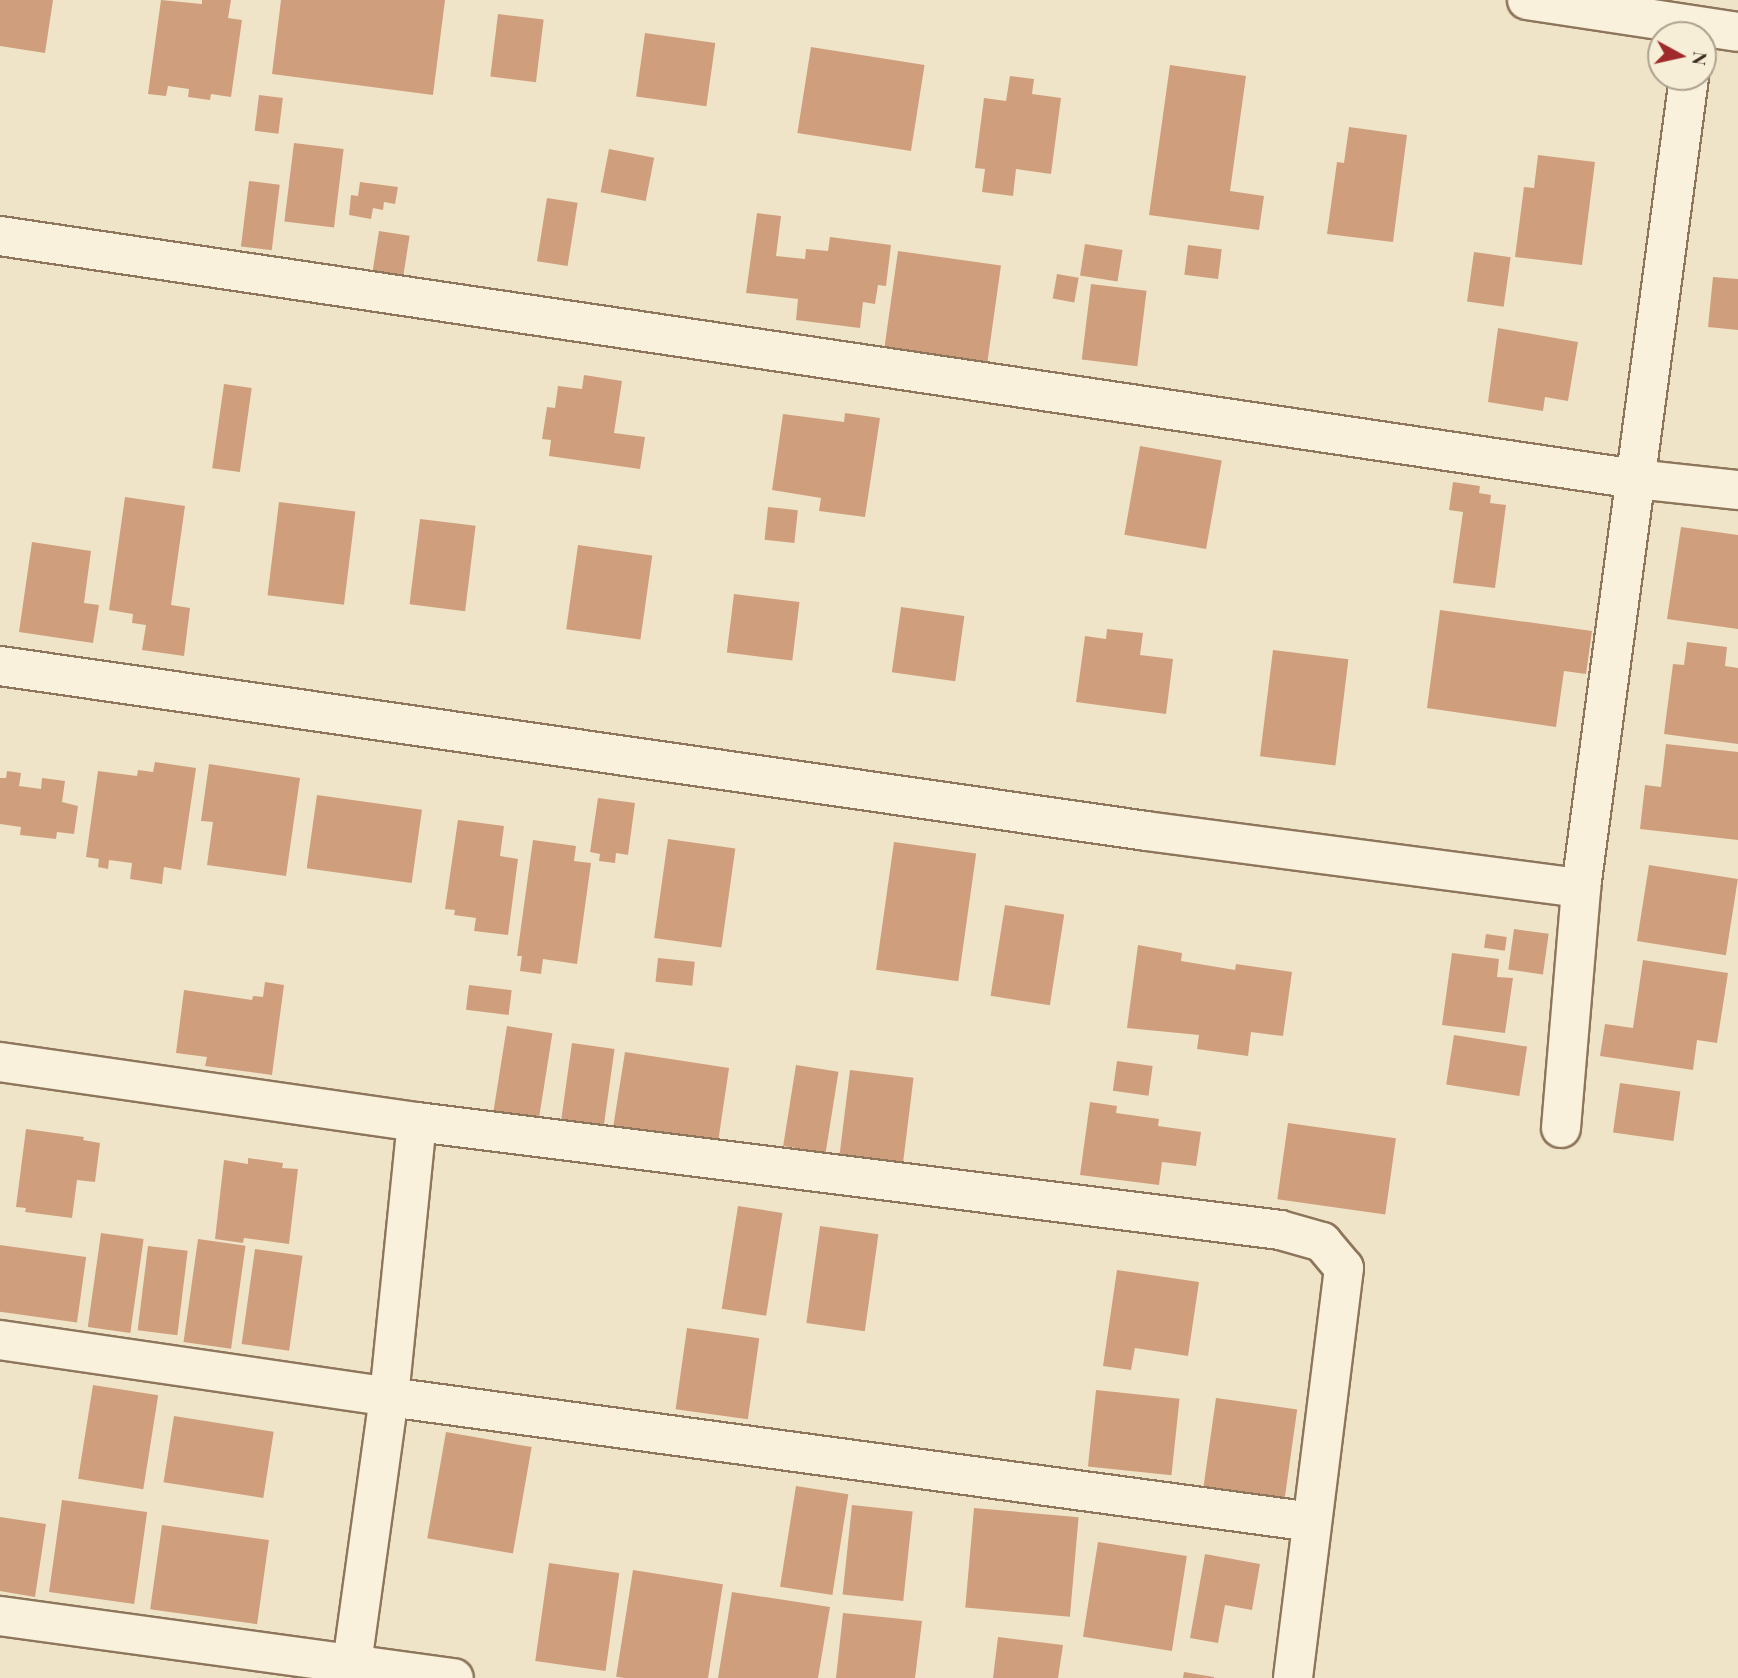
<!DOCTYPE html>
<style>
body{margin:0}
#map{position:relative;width:1738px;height:1678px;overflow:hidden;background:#f0e4c8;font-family:"Playfair Display",serif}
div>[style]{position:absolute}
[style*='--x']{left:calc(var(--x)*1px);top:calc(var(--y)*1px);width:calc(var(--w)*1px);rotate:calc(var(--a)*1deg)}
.building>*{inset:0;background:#cf9f7d;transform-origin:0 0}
.roads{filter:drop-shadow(2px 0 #8d765c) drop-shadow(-2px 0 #8d765c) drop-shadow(0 2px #8d765c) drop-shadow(0 -2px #8d765c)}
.street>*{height:38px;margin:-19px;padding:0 19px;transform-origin:19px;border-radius:19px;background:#faf1dc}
span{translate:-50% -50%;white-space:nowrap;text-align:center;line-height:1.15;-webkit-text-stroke:5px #f7eed8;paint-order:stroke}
.north{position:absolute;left:1647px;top:21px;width:70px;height:70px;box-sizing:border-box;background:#f7eed8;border:2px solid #ada18e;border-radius:50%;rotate:98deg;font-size:19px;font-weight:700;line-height:28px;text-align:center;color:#3d2e20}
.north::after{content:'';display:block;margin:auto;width:24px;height:32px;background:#9e2a2b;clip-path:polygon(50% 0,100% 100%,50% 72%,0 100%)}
</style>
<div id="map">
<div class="building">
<i style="clip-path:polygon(0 0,53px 0,45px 53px,0 46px)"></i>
<i style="clip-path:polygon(161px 0,202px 4px,202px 0,231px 0,228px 18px,242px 20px,231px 97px,211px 94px,210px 100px,188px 97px,189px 89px,168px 86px,166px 96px,148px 94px)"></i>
<i style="clip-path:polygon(281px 0,445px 0,433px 95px,272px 74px)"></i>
<i style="left:498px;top:14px;width:46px;height:63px;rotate:7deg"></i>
<i style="left:645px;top:33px;width:71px;height:64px;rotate:8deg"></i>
<i style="left:811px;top:47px;width:115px;height:87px;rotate:9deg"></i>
<i style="clip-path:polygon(1170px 65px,1246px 76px,1230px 191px,1264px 196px,1259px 230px,1149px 215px)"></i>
<i style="clip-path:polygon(1010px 76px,1034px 79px,1032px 94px,1061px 98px,1051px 174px,1016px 169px,1013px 196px,982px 192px,985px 169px,975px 168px,984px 98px,1006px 101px)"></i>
<i style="left:259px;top:95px;width:24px;height:36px;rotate:7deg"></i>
<i style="clip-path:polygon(1349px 127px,1407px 135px,1393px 242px,1327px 234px,1337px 162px,1344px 163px)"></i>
<i style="left:294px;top:143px;width:50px;height:79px;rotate:7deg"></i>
<i style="left:609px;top:149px;width:46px;height:44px;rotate:11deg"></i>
<i style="clip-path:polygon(1538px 155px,1595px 162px,1582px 265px,1515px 257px,1524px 187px,1534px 188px)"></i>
<i style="left:249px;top:181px;width:31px;height:66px;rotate:7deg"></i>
<i style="clip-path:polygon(360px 182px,398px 187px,395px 204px,384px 202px,383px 210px,373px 208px,371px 219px,349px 215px,351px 195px,358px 196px)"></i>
<i style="left:547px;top:198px;width:31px;height:64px;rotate:9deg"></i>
<i style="clip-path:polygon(757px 213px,781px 216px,776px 256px,805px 259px,806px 249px,828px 251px,830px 237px,891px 245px,886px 286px,878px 285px,875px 304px,863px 302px,860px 328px,796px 320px,798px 299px,746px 293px)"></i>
<i style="left:379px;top:231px;width:31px;height:51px;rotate:9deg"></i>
<i style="left:1085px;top:244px;width:38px;height:32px;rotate:9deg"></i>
<i style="left:1188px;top:245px;width:34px;height:30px;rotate:7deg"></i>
<i style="left:898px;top:251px;width:104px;height:97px;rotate:8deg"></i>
<i style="left:1474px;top:252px;width:37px;height:50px;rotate:8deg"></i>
<i style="left:1057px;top:274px;width:22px;height:25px;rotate:10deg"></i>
<i style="clip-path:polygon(1713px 277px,1738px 279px,1738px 330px,1708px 327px)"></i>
<i style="left:1091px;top:284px;width:56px;height:76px;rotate:7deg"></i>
<i style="clip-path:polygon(1498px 328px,1578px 342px,1568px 401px,1545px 397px,1543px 411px,1488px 402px)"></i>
<i style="clip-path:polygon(584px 375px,622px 381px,614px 433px,645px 437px,640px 469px,549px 456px,551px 440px,542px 439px,547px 407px,555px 408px,558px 386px,582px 389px)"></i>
<i style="left:224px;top:384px;width:28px;height:85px;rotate:8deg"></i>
<i style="clip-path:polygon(845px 413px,880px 418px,865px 517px,819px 511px,821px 498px,772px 490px,783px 414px,844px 422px)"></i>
<i style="left:1140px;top:446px;width:83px;height:90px;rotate:10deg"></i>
<i style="clip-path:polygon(1453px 482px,1480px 486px,1479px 493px,1491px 495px,1490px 503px,1506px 505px,1495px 588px,1453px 583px,1463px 512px,1449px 510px)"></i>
<i style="clip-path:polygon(125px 497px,185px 506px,171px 605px,190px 608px,184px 656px,142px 650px,146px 625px,132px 623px,133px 614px,109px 610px)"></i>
<i style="left:279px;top:502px;width:77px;height:94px;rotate:7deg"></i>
<i style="left:768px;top:507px;width:30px;height:33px;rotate:6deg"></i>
<i style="left:420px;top:519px;width:56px;height:86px;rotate:7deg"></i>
<i style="clip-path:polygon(1681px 527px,1738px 535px,1738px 629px,1667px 619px)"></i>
<i style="clip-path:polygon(32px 542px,91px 551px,84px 603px,99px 605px,93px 643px,19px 632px)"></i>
<i style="left:578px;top:545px;width:75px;height:85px;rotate:8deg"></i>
<i style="left:734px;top:594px;width:66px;height:59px;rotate:7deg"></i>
<i style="left:901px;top:607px;width:64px;height:66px;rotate:8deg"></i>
<i style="clip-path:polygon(1440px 610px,1592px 631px,1586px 674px,1564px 671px,1556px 727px,1427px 708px)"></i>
<i style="clip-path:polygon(1107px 629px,1143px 633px,1140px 655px,1173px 659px,1166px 714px,1076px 702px,1085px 636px,1106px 639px)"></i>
<i style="clip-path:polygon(1687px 642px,1727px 647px,1725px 666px,1738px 668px,1738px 744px,1664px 734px,1673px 664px,1684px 665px)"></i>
<i style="left:1273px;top:650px;width:76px;height:107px;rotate:7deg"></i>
<i style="clip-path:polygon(1666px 744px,1738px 752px,1738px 840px,1640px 829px,1645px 785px,1661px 787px)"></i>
<i style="clip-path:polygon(155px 762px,196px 768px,181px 870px,164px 867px,162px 884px,130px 879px,132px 863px,109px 860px,108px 869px,98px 867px,99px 859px,86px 857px,98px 771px,137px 776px,138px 770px,153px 772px)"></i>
<i style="clip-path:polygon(209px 764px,300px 778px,286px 876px,207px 865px,213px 822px,201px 821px)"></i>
<i style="clip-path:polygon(7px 771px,21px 773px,19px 786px,41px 789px,42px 778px,65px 781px,62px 802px,78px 806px,74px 834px,57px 832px,56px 839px,20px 835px,21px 827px,0 824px,0 778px,6px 778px)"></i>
<i style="left:317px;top:795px;width:106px;height:74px;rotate:8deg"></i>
<i style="clip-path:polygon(598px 798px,635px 803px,628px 855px,616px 853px,615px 863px,599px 861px,600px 854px,590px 852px)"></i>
<i style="clip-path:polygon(458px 820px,504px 826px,500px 856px,518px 859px,508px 935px,474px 931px,476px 918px,454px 915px,455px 910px,445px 909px)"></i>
<i style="left:668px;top:839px;width:68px;height:100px;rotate:8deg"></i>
<i style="clip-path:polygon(533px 840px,576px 846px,574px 861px,591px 863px,577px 964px,543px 959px,541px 974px,520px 971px,522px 956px,517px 956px)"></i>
<i style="left:894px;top:842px;width:83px;height:129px;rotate:8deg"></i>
<i style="left:1649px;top:865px;width:90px;height:77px;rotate:9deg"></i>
<i style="left:1005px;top:905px;width:60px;height:92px;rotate:9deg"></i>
<i style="left:1514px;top:929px;width:35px;height:41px;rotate:8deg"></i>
<i style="left:1486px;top:934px;width:21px;height:14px;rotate:8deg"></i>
<i style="clip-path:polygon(1138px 945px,1182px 953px,1181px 961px,1235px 970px,1236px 964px,1292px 972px,1283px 1036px,1251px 1032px,1248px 1056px,1197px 1049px,1199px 1035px,1127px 1028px)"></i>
<i style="clip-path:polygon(1452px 953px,1499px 959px,1497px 977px,1513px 978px,1505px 1033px,1442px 1025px)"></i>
<i style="left:658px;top:958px;width:37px;height:24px;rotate:6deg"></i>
<i style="clip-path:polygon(1643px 960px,1728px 973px,1717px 1043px,1697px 1040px,1693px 1070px,1600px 1056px,1605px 1024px,1633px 1028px)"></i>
<i style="clip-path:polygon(265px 982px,284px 985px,272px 1075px,205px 1066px,207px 1057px,176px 1053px,184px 990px,252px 1000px,253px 996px,263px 997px)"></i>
<i style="left:469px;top:985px;width:43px;height:25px;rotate:7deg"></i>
<i style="left:507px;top:1026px;width:46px;height:100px;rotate:9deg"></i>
<i style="left:1454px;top:1035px;width:74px;height:50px;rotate:9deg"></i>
<i style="left:572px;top:1043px;width:43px;height:92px;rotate:8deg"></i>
<i style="clip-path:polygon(625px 1052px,729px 1068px,716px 1156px,613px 1128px)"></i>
<i style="left:1117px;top:1061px;width:36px;height:30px;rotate:8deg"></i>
<i style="left:796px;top:1065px;width:43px;height:82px;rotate:9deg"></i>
<i style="left:850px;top:1070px;width:64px;height:92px;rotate:7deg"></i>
<i style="left:1620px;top:1083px;width:61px;height:50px;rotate:8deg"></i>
<i style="clip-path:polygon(1090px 1102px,1117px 1106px,1116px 1113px,1159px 1119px,1158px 1126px,1201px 1132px,1196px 1166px,1162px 1162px,1159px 1185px,1080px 1175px)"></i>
<i style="left:1288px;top:1123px;width:109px;height:77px;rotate:8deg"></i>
<i style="clip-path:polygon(26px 1129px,84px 1137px,83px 1140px,100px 1143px,95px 1182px,77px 1180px,72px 1218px,25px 1212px,26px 1208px,16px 1207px)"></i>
<i style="clip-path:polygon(248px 1158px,283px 1163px,282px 1168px,298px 1169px,289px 1244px,244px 1238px,243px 1243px,215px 1239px,224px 1160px,248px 1164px)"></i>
<i style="left:738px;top:1206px;width:45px;height:104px;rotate:9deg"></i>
<i style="left:820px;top:1226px;width:59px;height:98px;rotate:8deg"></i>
<i style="left:101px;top:1233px;width:43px;height:95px;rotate:8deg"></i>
<i style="left:198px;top:1239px;width:48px;height:104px;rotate:8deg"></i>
<i style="left:0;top:1245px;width:87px;height:66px;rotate:8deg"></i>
<i style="left:148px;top:1246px;width:40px;height:85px;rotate:7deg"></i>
<i style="left:255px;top:1249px;width:48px;height:96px;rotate:8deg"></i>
<i style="clip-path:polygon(1117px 1270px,1199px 1282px,1188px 1356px,1135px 1348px,1131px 1370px,1103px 1366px)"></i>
<i style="left:687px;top:1328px;width:73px;height:82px;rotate:8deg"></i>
<i style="left:93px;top:1385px;width:66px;height:95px;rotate:9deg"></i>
<i style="left:1096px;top:1390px;width:84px;height:77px;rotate:6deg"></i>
<i style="left:1216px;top:1398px;width:82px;height:92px;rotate:8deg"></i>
<i style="left:174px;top:1416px;width:101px;height:67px;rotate:9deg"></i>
<i style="left:446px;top:1432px;width:87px;height:108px;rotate:10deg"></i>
<i style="left:796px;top:1486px;width:53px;height:102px;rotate:9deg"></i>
<i style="left:62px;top:1500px;width:86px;height:93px;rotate:8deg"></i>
<i style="left:852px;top:1505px;width:61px;height:90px;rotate:6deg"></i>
<i style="left:974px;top:1508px;width:105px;height:100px;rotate:5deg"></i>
<i style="clip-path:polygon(0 1517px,46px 1524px,35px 1597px,0 1591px)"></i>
<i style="left:162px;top:1525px;width:108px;height:85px;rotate:8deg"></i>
<i style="left:1098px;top:1542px;width:90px;height:96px;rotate:9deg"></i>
<i style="clip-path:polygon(1205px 1554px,1260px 1564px,1252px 1610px,1225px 1605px,1218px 1643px,1190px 1638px)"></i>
<i style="left:549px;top:1563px;width:71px;height:99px;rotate:8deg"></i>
<i style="left:633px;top:1570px;width:91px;height:108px;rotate:9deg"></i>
<i style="clip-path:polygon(732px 1592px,830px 1607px,818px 1678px,718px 1678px)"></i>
<i style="clip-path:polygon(843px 1613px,922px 1621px,915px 1678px,836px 1678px)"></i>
<i style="clip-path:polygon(998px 1637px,1063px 1645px,1058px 1678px,993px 1678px)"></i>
<i style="clip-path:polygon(1184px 1672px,1214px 1677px,1214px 1678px,1183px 1678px)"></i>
</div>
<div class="roads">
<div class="street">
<i style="--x:1527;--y:0;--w:213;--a:8.6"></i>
<i style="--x:0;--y:236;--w:1653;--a:8.45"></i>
<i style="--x:1635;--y:479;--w:104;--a:6.1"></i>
<i style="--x:0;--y:666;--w:1158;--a:8.19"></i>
<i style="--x:1146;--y:831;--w:439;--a:7.5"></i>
<i style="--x:0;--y:1062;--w:421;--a:8.2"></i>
<i style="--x:417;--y:1122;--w:870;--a:7.13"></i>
<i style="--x:1280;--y:1230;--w:44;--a:15.9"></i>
<i style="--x:1322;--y:1242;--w:34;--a:50"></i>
<i style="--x:1344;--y:1268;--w:413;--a:97.1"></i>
<i style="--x:1561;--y:1128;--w:241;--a:-85.2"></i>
<i style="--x:1581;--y:888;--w:818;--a:-82.41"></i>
<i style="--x:0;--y:1340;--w:393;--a:8.3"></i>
<i style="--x:389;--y:1397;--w:931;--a:7.71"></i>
<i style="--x:0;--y:1616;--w:458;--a:7.8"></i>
<i style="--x:350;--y:1678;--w:284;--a:-82.1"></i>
<i style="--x:389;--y:1397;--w:276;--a:-84.2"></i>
</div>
</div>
<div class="north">N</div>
</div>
